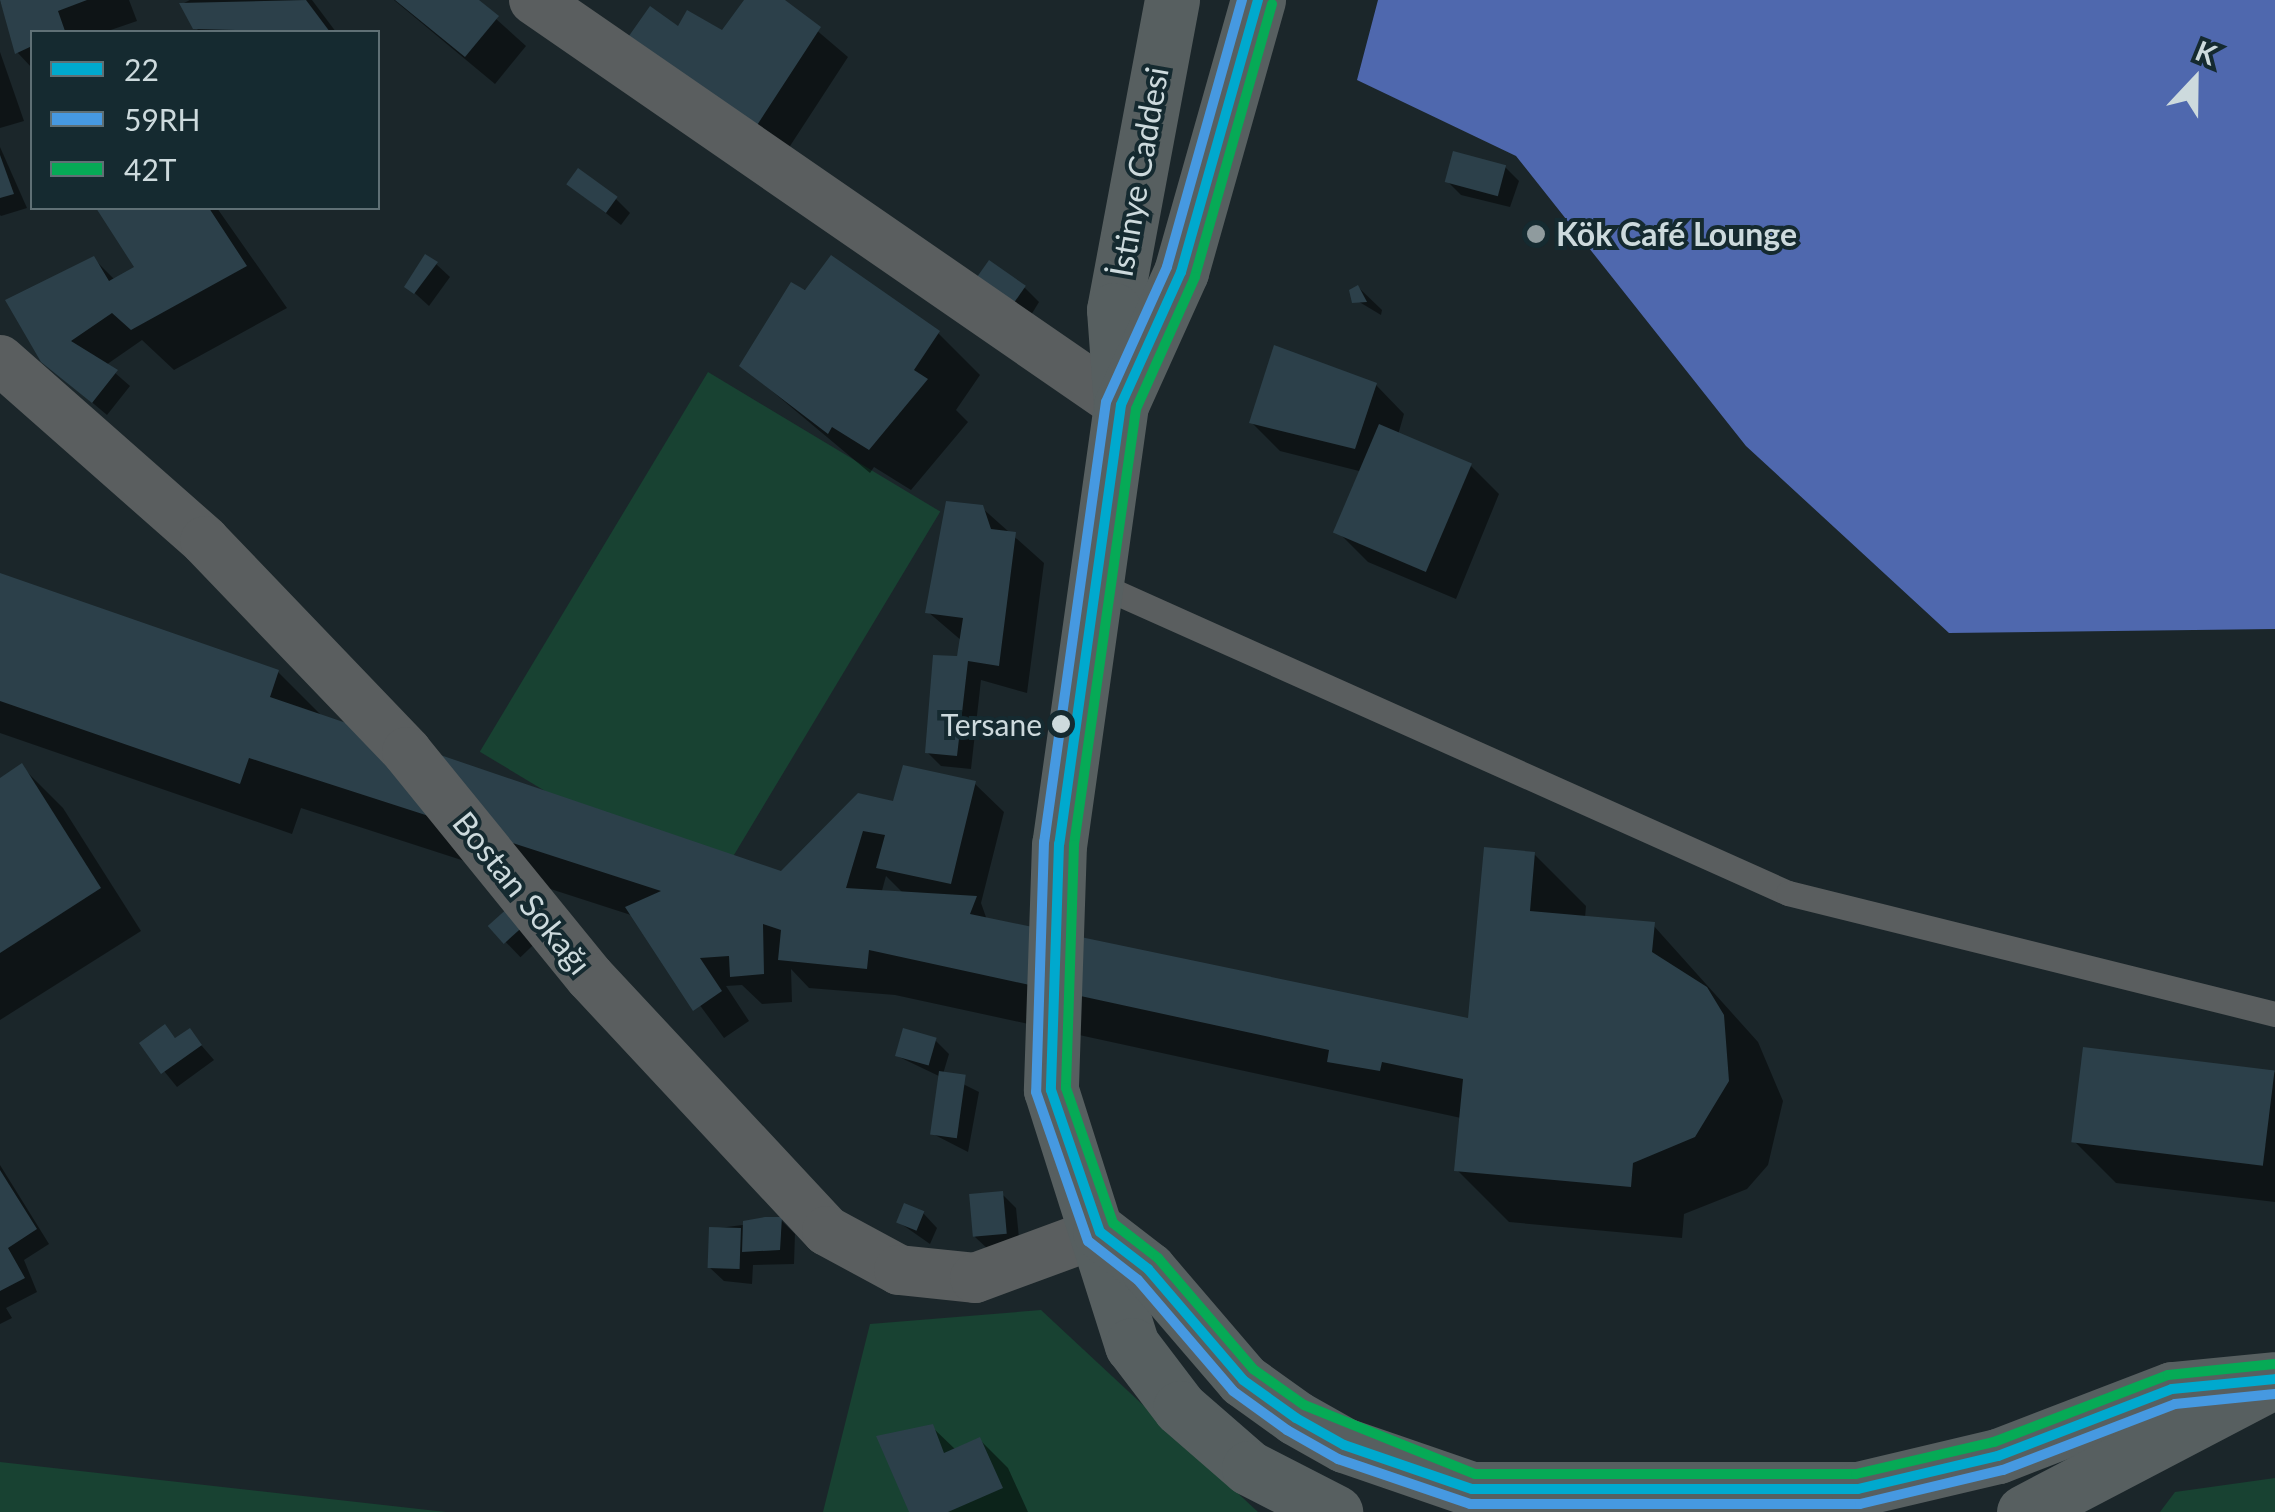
<!DOCTYPE html>
<meta charset="utf-8">
<style>
body{margin:0}
#map{position:relative;width:2275px;height:1512px;overflow:hidden;background:#1b262a;font-family:Lato,sans-serif}
div>[style]{position:absolute}
[style*='--x']{left:calc(var(--x)*1px);top:calc(var(--y)*1px);width:calc(var(--w)*1px);rotate:calc(var(--a)*1deg)}
.green>*{inset:0;background:#184232;transform-origin:0 0}
.water>*{inset:0;background:#4f68ae}
.shadow>*{inset:0;background:#0007;transform-origin:0 0}
.building>*{inset:0;background:#2c404a;transform-origin:0 0}
.service>*{height:25px;margin:-12.5px;padding:0 12.5px;transform-origin:12.5px;border-radius:12.5px;background:#5a5e5f}
.minor>*{height:50px;margin:-25px;padding:0 25px;transform-origin:25px;border-radius:25px;background:#5a5e5f}
.primary>*{height:55px;margin:-27.5px;padding:0 27.5px;transform-origin:27.5px;border-radius:27.5px;background:#575f60}
.bus-1>*{height:10px;margin:-5px;padding:0 5px;transform-origin:5px;border-radius:5px;background:#00a9ce}
.bus-2>*{height:10px;margin:-5px;padding:0 5px;transform-origin:5px;border-radius:5px;background:#4699e1}
.bus-3>*{height:10px;margin:-5px;padding:0 5px;transform-origin:5px;border-radius:5px;background:#06aa56}
.dots>*{width:28px;height:28px;translate:-50% -50%;box-sizing:border-box;border:5px solid #152a30;border-radius:50%}
span{translate:-50% -50%;white-space:nowrap;text-align:center;line-height:1.15;-webkit-text-stroke:8px #152a30;paint-order:stroke}
.bus-label{font-size:30px;color:#cddadd}
.right{translate:-100% -50%;text-align:right}
.street-label{font-size:32px;color:#cddadd}
.poi-label{font-size:32px;color:#cddadd;font-weight:700}
.left{translate:0 -50%;text-align:left}
.legend{position:absolute;left:30px;top:30px;width:350px;height:180px;box-sizing:border-box;background:#152a30;border:2px solid #5f7075;margin:0;padding:12px 18px;list-style:none;font-size:30px;color:#cddadd}
.legend li{display:flex;align-items:center;gap:20px;height:50px}
.legend b{width:50px;border:2px solid #5f7075}
.north{position:absolute;left:2145px;top:30px;width:100px;height:100px;-webkit-text-stroke:8px #152a30;paint-order:stroke;rotate:22deg;font-size:28px;font-weight:700;line-height:40px;text-align:center;color:#cddadd}
.north::after{content:'';display:block;margin:auto;width:35px;height:45px;background:#cddadd;clip-path:polygon(50% 0,100% 100%,50% 72%,0 100%)}
</style>
<div id="map">
<div class="green">
<i style="left:708px;top:372px;width:271px;height:443px;rotate:31deg"></i>
<i style="clip-path:polygon(1041px 1310px,1258px 1512px,823px 1512px,870px 1324px)"></i>
<i style="clip-path:polygon(0 1462px,446px 1512px,0 1512px)"></i>
<i style="clip-path:polygon(2275px 1478px,2275px 1512px,2160px 1512px,2175px 1492px)"></i>
</div>
<div class="water">
<i style="clip-path:polygon(1378px 0,2275px 0,2275px 629px,1949px 633px,1746px 446px,1516px 156px,1357px 80px)"></i>
</div>
<div class="shadow">
<i style="clip-path:polygon(0 0,129px 0,137px 21px,105px 32px,32px 32px,32px 68px,17px 52px)"></i>
<i style="clip-path:polygon(190px 0,312px 0,336px 32px,199px 32px,182px 4px)"></i>
<i style="clip-path:polygon(394px 0,475px 0,526px 46px,495px 84px)"></i>
<i style="clip-path:polygon(747px 0,781px 0,848px 57px,777px 166px,678px 29px,722px 33px)"></i>
<i style="clip-path:polygon(0 52px,24px 121px,0 128px)"></i>
<i style="clip-path:polygon(0 147px,27px 208px,1px 216px,0 215px)"></i>
<i style="clip-path:polygon(1505px 167px,1519px 181px,1510px 207px,1461px 195px,1447px 181px)"></i>
<i style="clip-path:polygon(570px 185px,616px 199px,630px 213px,621px 225px)"></i>
<i style="clip-path:polygon(99px 208px,217px 208px,287px 308px,174px 370px,142px 340px,106px 365px,130px 386px,107px 415px,43px 361px,94px 259px,115px 280px,137px 267px)"></i>
<i style="clip-path:polygon(436px 264px,450px 277px,429px 306px,407px 286px)"></i>
<i style="clip-path:polygon(791px 285px,938px 333px,980px 375px,956px 410px,968px 422px,911px 490px,874px 467px,870px 473px,742px 366px)"></i>
<i style="clip-path:polygon(1025px 288px,1039px 302px,1028px 320px,992px 296px)"></i>
<i style="clip-path:polygon(1359px 288px,1382px 310px,1381px 315px,1351px 297px)"></i>
<i style="clip-path:polygon(1376px 385px,1404px 414px,1398px 435px,1470px 465px,1499px 494px,1456px 599px,1368px 562px,1339px 533px,1363px 472px,1280px 451px,1252px 423px)"></i>
<i style="clip-path:polygon(947px 503px,981px 507px,1044px 563px,1027px 693px,981px 680px,971px 769px,941px 766px,927px 752px,962px 641px,928px 612px)"></i>
<i style="clip-path:polygon(evenodd,0 576px,278px 672px,324px 718px,781px 874px,895px 804px,975px 784px,1004px 812px,981px 903px,987px 920px,1470px 1021px,1534px 854px,1586px 906px,1585px 918px,1653px 925px,1758px 1042px,1783px 1101px,1768px 1165px,1747px 1189px,1684px 1214px,1682px 1238px,1509px 1222px,1457px 1170px,1461px 1118px,895px 995px,809px 988px,791px 969px,792px 1002px,762px 1004px,742px 985px,726px 986px,749px 1021px,724px 1038px,634px 916px,301px 808px,292px 834px,0 733px,0 576px,886px 876px,908px 898px,880px 898px,886px 876px)"></i>
<i style="clip-path:polygon(22px 767px,63px 808px,141px 931px,0 1020px,0 781px)"></i>
<i style="left:510px;top:909px;width:42px;height:26px;rotate:46deg"></i>
<i style="clip-path:polygon(165px 1027px,177px 1040px,189px 1031px,214px 1060px,177px 1087px,142px 1044px)"></i>
<i style="clip-path:polygon(935px 1040px,949px 1054px,943px 1074px,979px 1092px,968px 1152px,931px 1133px,941px 1077px,897px 1056px)"></i>
<i style="clip-path:polygon(2275px 1072px,2275px 1202px,2116px 1183px,2074px 1141px)"></i>
<i style="clip-path:polygon(0 1165px,49px 1244px,24px 1260px,37px 1292px,6px 1308px,12px 1318px,0 1324px)"></i>
<i style="clip-path:polygon(1002px 1194px,1016px 1208px,1020px 1248px,990px 1251px,975px 1237px)"></i>
<i style="clip-path:polygon(923px 1213px,937px 1228px,930px 1244px,900px 1223px)"></i>
<i style="clip-path:polygon(781px 1220px,795px 1234px,794px 1264px,753px 1265px,752px 1284px,724px 1281px,709px 1267px,711px 1229px)"></i>
<i style="clip-path:polygon(932px 1427px,956px 1450px,980px 1440px,1008px 1468px,1028px 1512px,913px 1512px)"></i>
</div>
<div class="building">
<i style="clip-path:polygon(0 0,87px 0,58px 11px,65px 31px,32px 32px,32px 46px,15px 54px)"></i>
<i style="clip-path:polygon(306px 0,330px 32px,193px 29px,179px 3px)"></i>
<i style="clip-path:polygon(395px 0,479px 0,499px 16px,465px 57px)"></i>
<i style="clip-path:polygon(744px 0,785px 0,821px 27px,748px 139px,624px 43px,650px 6px,678px 26px,687px 10px,722px 30px)"></i>
<i style="left:1453px;top:151px;width:55px;height:32px;rotate:15deg"></i>
<i style="clip-path:polygon(0 155px,14px 194px,0 198px)"></i>
<i style="left:578px;top:168px;width:49px;height:20px;rotate:36deg"></i>
<i style="clip-path:polygon(96px 208px,209px 208px,247px 266px,131px 330px,112px 313px,71px 341px,118px 370px,92px 403px,41px 362px,5px 300px,94px 256px,109px 281px,134px 267px)"></i>
<i style="clip-path:polygon(425px 254px,438px 262px,414px 294px,404px 287px)"></i>
<i style="clip-path:polygon(831px 255px,940px 331px,914px 370px,928px 379px,869px 450px,832px 427px,828px 434px,739px 366px,791px 282px,805px 290px)"></i>
<i style="left:989px;top:260px;width:45px;height:26px;rotate:35deg"></i>
<i style="clip-path:polygon(1358px 285px,1367px 302px,1352px 303px,1349px 290px)"></i>
<i style="clip-path:polygon(1274px 345px,1377px 383px,1355px 449px,1249px 423px)"></i>
<i style="left:1379px;top:424px;width:101px;height:118px;rotate:23deg"></i>
<i style="clip-path:polygon(946px 501px,983px 505px,991px 529px,1016px 532px,999px 666px,968px 661px,957px 756px,925px 753px,933px 655px,957px 656px,963px 618px,925px 613px)"></i>
<i style="clip-path:polygon(0 573px,279px 670px,270px 697px,781px 871px,858px 793px,893px 801px,903px 765px,976px 781px,951px 884px,876px 868px,885px 835px,863px 831px,846px 888px,977px 896px,970px 914px,1468px 1018px,1484px 847px,1535px 852px,1530px 911px,1655px 922px,1652px 952px,1707px 987px,1724px 1015px,1729px 1081px,1695px 1137px,1633px 1163px,1631px 1187px,1454px 1171px,1463px 1079px,1382px 1062px,1380px 1071px,1327px 1062px,1329px 1050px,869px 950px,867px 969px,778px 960px,781px 930px,763px 924px,764px 974px,730px 977px,729px 956px,700px 958px,722px 991px,693px 1011px,625px 907px,661px 891px,249px 758px,240px 784px,0 701px)"></i>
<i style="clip-path:polygon(22px 763px,101px 888px,0 953px,0 778px)"></i>
<i style="left:510px;top:906px;width:24px;height:30px;rotate:48deg"></i>
<i style="clip-path:polygon(165px 1024px,175px 1038px,190px 1028px,202px 1045px,161px 1074px,139px 1043px)"></i>
<i style="left:903px;top:1028px;width:35px;height:29px;rotate:16deg"></i>
<i style="left:2083px;top:1047px;width:193px;height:96px;rotate:7deg"></i>
<i style="left:939px;top:1071px;width:27px;height:64px;rotate:8deg"></i>
<i style="clip-path:polygon(0 1170px,37px 1229px,8px 1248px,25px 1278px,0 1291px)"></i>
<i style="left:1003px;top:1191px;width:43px;height:34px;rotate:85deg"></i>
<i style="left:904px;top:1203px;width:22px;height:21px;rotate:22deg"></i>
<i style="clip-path:polygon(765px 1217px,782px 1217px,780px 1250px,742px 1252px,743px 1221px)"></i>
<i style="left:709px;top:1227px;width:32px;height:41px;rotate:2deg"></i>
<i style="clip-path:polygon(933px 1424px,944px 1453px,980px 1437px,1003px 1488px,948px 1512px,909px 1512px,876px 1436px)"></i>
</div>
<div class="service">
<i style="--x:1093;--y:582;--w:761;--a:24.11"></i>
<i style="--x:1788;--y:893;--w:502;--a:13.95"></i>
</div>
<div class="minor">
<i style="--x:534;--y:0;--w:713;--a:34.6"></i>
<i style="--x:0;--y:360;--w:273;--a:41.4"></i>
<i style="--x:205;--y:541;--w:292;--a:46.2"></i>
<i style="--x:407;--y:752;--w:290;--a:50.9"></i>
<i style="--x:590;--y:977;--w:347;--a:47"></i>
<i style="--x:827;--y:1231;--w:82;--a:28.4"></i>
<i style="--x:899;--y:1270;--w:76;--a:6"></i>
<i style="--x:975;--y:1278;--w:133;--a:-20.2"></i>
</div>
<div class="primary">
<i style="--x:1172;--y:0;--w:315;--a:100.6"></i>
<i style="--x:1114;--y:310;--w:95;--a:85.8"></i>
<i style="--x:1121;--y:405;--w:443;--a:98"></i>
<i style="--x:1059;--y:844;--w:246;--a:91.9"></i>
<i style="--x:1051;--y:1090;--w:268;--a:72.4"></i>
<i style="--x:1132;--y:1345;--w:79;--a:52.7"></i>
<i style="--x:1180;--y:1408;--w:91;--a:41"></i>
<i style="--x:1249;--y:1468;--w:97;--a:27.1"></i>
<i style="--x:1121;--y:405;--w:146;--a:-65.7"></i>
<i style="--x:1181;--y:272;--w:283;--a:-74.2"></i>
<i style="--x:1100;--y:1232;--w:61;--a:37.6"></i>
<i style="--x:1148;--y:1269;--w:146;--a:49.4"></i>
<i style="--x:1243;--y:1380;--w:65;--a:35.6"></i>
<i style="--x:1296;--y:1418;--w:55;--a:29.4"></i>
<i style="--x:1344;--y:1445;--w:135;--a:19"></i>
<i style="--x:1472;--y:1489;--w:386;--a:0"></i>
<i style="--x:1858;--y:1489;--w:144;--a:-13.3"></i>
<i style="--x:1998;--y:1456;--w:186;--a:-21.1"></i>
<i style="--x:2172;--y:1389;--w:103;--a:-5.5"></i>
<i style="--x:2024;--y:1512;--w:276;--a:-27.6"></i>
</div>
<div class="bus-1">
<i style="--x:1258;--y:0;--w:283;--a:105.8"></i>
<i style="--x:1181;--y:272;--w:146;--a:114.3"></i>
<i style="--x:1121;--y:405;--w:443;--a:98"></i>
<i style="--x:1059;--y:844;--w:246;--a:91.9"></i>
<i style="--x:1051;--y:1090;--w:150;--a:71"></i>
<i style="--x:1100;--y:1232;--w:61;--a:37.6"></i>
<i style="--x:1148;--y:1269;--w:146;--a:49.4"></i>
<i style="--x:1243;--y:1380;--w:65;--a:35.6"></i>
<i style="--x:1296;--y:1418;--w:55;--a:29.4"></i>
<i style="--x:1344;--y:1445;--w:135;--a:19"></i>
<i style="--x:1472;--y:1489;--w:386;--a:0"></i>
<i style="--x:1858;--y:1489;--w:144;--a:-13.3"></i>
<i style="--x:1998;--y:1456;--w:186;--a:-21.1"></i>
<i style="--x:2172;--y:1389;--w:103;--a:-5.5"></i>
</div>
<div class="bus-2">
<i style="--x:1242;--y:0;--w:277;--a:105.7"></i>
<i style="--x:1167;--y:267;--w:148;--a:114.3"></i>
<i style="--x:1106;--y:402;--w:444;--a:98"></i>
<i style="--x:1044;--y:842;--w:250;--a:91.8"></i>
<i style="--x:1036;--y:1092;--w:158;--a:70.8"></i>
<i style="--x:1088;--y:1241;--w:63;--a:38"></i>
<i style="--x:1138;--y:1280;--w:146;--a:49.4"></i>
<i style="--x:1233;--y:1391;--w:67;--a:35.8"></i>
<i style="--x:1287;--y:1430;--w:59;--a:29.6"></i>
<i style="--x:1338;--y:1459;--w:139;--a:18.8"></i>
<i style="--x:1470;--y:1504;--w:390;--a:0"></i>
<i style="--x:1860;--y:1504;--w:147;--a:-13.4"></i>
<i style="--x:2003;--y:1470;--w:184;--a:-21"></i>
<i style="--x:2175;--y:1404;--w:100;--a:-5.7"></i>
</div>
<div class="bus-3">
<i style="--x:1272;--y:4;--w:284;--a:105.8"></i>
<i style="--x:1195;--y:277;--w:145;--a:114.1"></i>
<i style="--x:1136;--y:409;--w:440;--a:98.1"></i>
<i style="--x:1074;--y:845;--w:243;--a:91.9"></i>
<i style="--x:1066;--y:1088;--w:143;--a:70.8"></i>
<i style="--x:1113;--y:1223;--w:57;--a:37.9"></i>
<i style="--x:1158;--y:1258;--w:146;--a:49.4"></i>
<i style="--x:1253;--y:1369;--w:62;--a:35.2"></i>
<i style="--x:1304;--y:1405;--w:184;--a:22"></i>
<i style="--x:1475;--y:1474;--w:381;--a:0"></i>
<i style="--x:1856;--y:1474;--w:142;--a:-13.1"></i>
<i style="--x:1994;--y:1442;--w:186;--a:-21.1"></i>
<i style="--x:2168;--y:1375;--w:107;--a:-5.9"></i>
</div>
<div class="dots">
<i style="left:1536px;top:234px;background:#8f9b9e"></i>
<i style="left:1061px;top:724px;background:#cddadd"></i>
</div>
<div class="bus-label">
<span class="right" style="left:1042px;top:724px">Tersane</span>
</div>
<div class="street-label">
<span style="left:1139px;top:172px;rotate:-80deg">İstinye Caddesi</span>
<span style="left:522px;top:893px;rotate:51deg">Bostan Sokağı</span>
</div>
<div class="poi-label">
<span class="left" style="left:1556px;top:234px">Kök Café Lounge</span>
</div>
<ul class="legend">
<li><b style="height:12px;background:#00a9ce"></b>22</li>
<li><b style="height:12px;background:#4699e1"></b>59RH</li>
<li><b style="height:12px;background:#06aa56"></b>42T</li>
</ul>
<div class="north">K</div>
</div>
